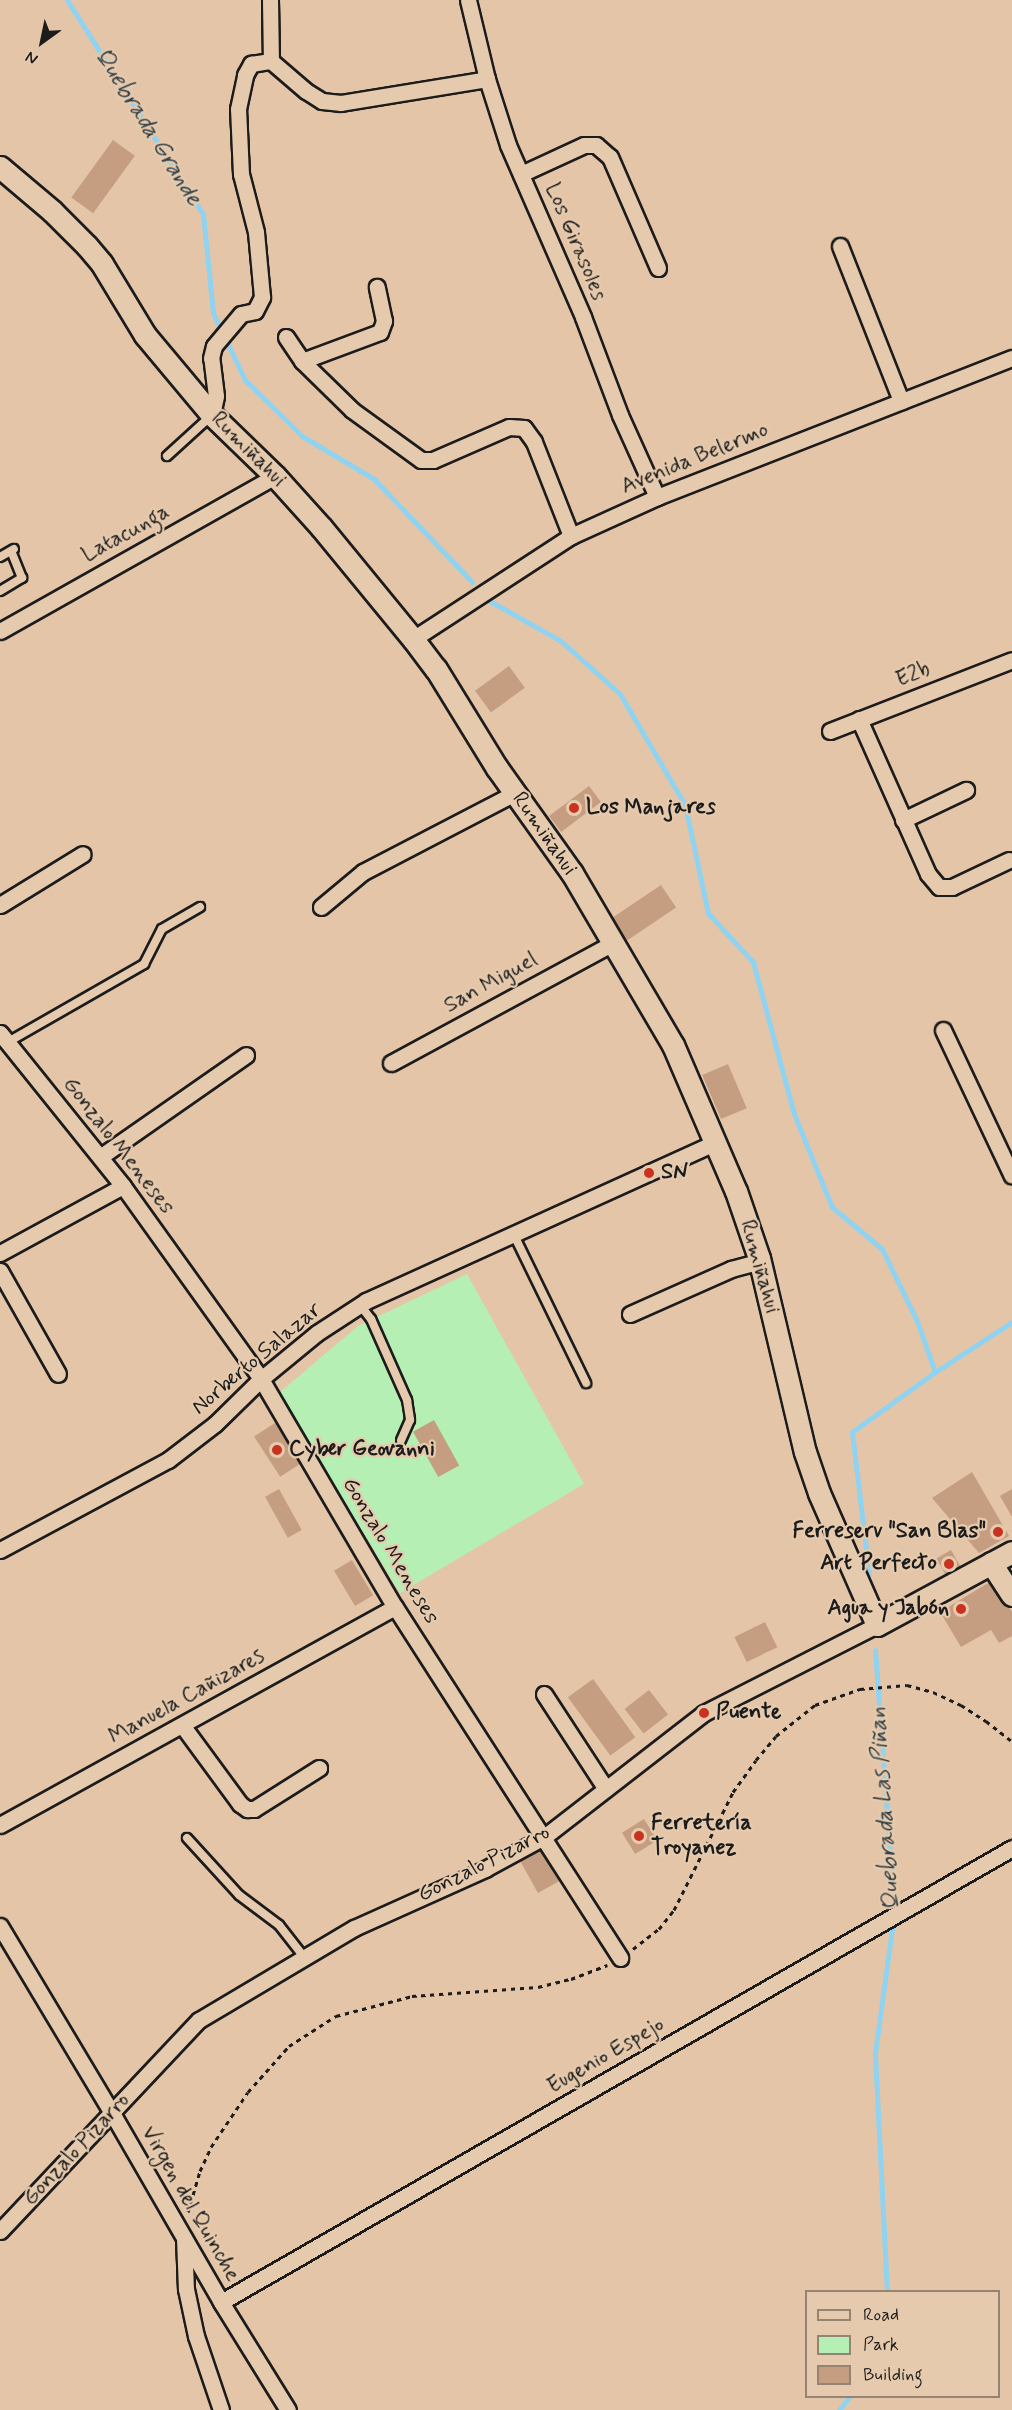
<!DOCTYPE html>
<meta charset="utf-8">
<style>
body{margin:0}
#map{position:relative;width:1012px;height:2410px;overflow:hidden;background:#e5c5a8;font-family:Mynerve,sans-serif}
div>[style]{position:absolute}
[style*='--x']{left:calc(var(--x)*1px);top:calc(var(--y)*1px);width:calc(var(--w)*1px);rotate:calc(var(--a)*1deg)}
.green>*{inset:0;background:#b6efb3}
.stream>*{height:5px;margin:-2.5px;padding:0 2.5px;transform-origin:2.5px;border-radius:2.5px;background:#8fd3f1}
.building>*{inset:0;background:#c59e81;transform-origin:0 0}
.path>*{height:3px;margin-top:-1.5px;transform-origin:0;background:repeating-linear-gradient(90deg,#1c1c1c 0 4.5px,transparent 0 9px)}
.roads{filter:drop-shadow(2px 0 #1c1c1c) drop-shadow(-2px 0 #1c1c1c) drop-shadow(0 2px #1c1c1c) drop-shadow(0 -2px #1c1c1c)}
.lane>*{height:8px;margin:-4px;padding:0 4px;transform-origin:4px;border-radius:4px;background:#e6caad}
.street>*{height:15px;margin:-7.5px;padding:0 7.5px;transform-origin:7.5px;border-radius:7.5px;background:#e6caad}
.secondary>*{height:21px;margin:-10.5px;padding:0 10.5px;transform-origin:10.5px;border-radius:10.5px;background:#e6caad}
.dots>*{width:16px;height:16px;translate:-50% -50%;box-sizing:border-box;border:3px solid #e6caad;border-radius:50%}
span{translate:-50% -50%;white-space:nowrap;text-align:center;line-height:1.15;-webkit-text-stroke:4.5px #e6caad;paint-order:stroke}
.street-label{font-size:22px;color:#1c1c1c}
.poi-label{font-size:22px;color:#1c1c1c;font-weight:700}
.left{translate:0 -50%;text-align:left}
.right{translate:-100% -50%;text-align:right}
.water-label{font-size:24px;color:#334147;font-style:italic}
.legend{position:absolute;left:805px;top:2290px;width:195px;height:108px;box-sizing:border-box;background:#e6caad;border:2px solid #958473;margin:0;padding:8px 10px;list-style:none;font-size:18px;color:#1c1c1c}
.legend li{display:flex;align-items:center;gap:12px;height:30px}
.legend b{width:30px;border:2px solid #958473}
.north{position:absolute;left:12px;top:12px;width:60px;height:60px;-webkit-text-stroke:4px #e6caad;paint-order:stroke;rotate:213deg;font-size:16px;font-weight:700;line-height:24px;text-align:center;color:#1c1c1c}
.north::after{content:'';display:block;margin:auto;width:21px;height:27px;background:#1c1c1c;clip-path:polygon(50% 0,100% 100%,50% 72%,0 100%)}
</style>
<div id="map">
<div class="green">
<i style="clip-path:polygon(467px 1274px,584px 1484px,400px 1593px,279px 1393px,358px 1326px)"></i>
</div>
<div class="stream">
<i style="--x:67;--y:0;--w:254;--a:57.6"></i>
<i style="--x:203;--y:214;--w:100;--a:84.2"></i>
<i style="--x:213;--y:313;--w:74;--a:64.5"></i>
<i style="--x:245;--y:380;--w:80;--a:44.5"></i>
<i style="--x:302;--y:436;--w:84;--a:30.8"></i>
<i style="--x:374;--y:479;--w:142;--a:46.4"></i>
<i style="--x:488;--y:600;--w:84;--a:29.3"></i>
<i style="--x:561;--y:641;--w:79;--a:41.9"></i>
<i style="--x:620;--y:694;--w:129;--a:59.6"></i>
<i style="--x:685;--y:805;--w:110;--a:78"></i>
<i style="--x:708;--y:913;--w:67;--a:47.4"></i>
<i style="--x:753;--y:962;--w:157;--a:74.9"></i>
<i style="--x:794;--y:1114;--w:100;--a:67.8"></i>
<i style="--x:832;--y:1207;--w:65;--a:40"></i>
<i style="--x:882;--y:1249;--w:80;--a:64.1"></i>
<i style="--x:917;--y:1321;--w:54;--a:70.6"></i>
<i style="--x:935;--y:1372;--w:102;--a:144.1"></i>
<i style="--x:852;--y:1432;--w:143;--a:83.2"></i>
<i style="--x:935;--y:1372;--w:92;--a:-33"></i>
<i style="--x:875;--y:1650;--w:262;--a:85.8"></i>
<i style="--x:887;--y:2292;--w:239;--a:-92.9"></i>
<i style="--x:875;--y:2053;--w:133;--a:-82.2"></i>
<i style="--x:839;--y:2410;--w:18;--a:-52"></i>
</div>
<div class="building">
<i style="left:113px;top:140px;width:27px;height:71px;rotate:36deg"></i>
<i style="left:509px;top:666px;width:27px;height:42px;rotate:54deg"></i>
<i style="left:589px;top:786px;width:20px;height:50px;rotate:53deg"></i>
<i style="left:661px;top:885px;width:27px;height:60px;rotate:56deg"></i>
<i style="left:728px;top:1064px;width:48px;height:28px;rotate:67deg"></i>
<i style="left:434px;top:1420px;width:52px;height:24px;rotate:61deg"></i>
<i style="left:275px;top:1423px;width:48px;height:25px;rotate:57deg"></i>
<i style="clip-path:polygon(972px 1472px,1009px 1536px,979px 1553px,932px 1498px)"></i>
<i style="left:279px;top:1489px;width:47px;height:16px;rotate:61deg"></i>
<i style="clip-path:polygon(1012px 1489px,1012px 1517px,1000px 1496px)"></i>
<i style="left:951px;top:1550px;width:22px;height:17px;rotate:60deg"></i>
<i style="left:352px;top:1560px;width:41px;height:21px;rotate:59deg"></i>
<i style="clip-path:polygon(993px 1580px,1012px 1612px,1012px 1636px,999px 1643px,991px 1630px,961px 1647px,940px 1612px)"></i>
<i style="left:765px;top:1622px;width:28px;height:34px;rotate:64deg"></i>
<i style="left:593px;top:1679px;width:72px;height:31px;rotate:54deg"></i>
<i style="left:649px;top:1690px;width:31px;height:31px;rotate:52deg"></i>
<i style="left:644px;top:1819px;width:25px;height:26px;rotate:58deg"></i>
<i style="left:541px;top:1849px;width:37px;height:24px;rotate:61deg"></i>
</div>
<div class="path">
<i style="--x:633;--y:1949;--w:33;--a:-38"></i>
<i style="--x:659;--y:1929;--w:24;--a:-52"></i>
<i style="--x:674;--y:1910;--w:132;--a:-63.4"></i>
<i style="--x:733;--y:1792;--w:39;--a:-54"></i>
<i style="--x:756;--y:1760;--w:31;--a:-50"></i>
<i style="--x:776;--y:1736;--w:50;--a:-38.5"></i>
<i style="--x:815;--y:1705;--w:48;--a:-19.6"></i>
<i style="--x:860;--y:1689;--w:47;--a:-4.9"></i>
<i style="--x:907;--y:1685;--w:27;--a:15"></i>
<i style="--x:933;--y:1692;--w:31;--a:25"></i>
<i style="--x:961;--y:1705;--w:30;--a:33"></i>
<i style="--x:986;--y:1721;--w:33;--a:38"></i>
<i style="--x:188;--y:2212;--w:43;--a:-73.7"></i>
<i style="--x:200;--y:2171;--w:26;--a:-65"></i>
<i style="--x:211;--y:2147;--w:66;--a:-56.1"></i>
<i style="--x:248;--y:2092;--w:62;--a:-48.3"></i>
<i style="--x:289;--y:2046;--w:56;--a:-32.6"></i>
<i style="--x:336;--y:2016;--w:79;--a:-14.7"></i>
<i style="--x:412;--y:1996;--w:126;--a:-4.1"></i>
<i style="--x:538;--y:1987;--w:34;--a:-14"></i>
<i style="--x:571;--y:1979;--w:39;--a:-21"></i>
</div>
<div class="roads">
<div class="lane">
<i style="--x:167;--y:456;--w:59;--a:-42.3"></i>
<i style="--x:0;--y:557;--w:16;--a:-30"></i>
<i style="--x:0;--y:591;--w:26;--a:-31"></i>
<i style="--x:22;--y:578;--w:29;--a:-112"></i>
<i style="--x:8;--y:1042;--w:157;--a:-29.8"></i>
<i style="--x:144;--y:964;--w:39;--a:-63"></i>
<i style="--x:162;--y:929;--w:44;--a:-30.1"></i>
<i style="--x:513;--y:1233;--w:167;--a:64"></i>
<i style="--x:360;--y:1305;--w:18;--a:52"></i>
<i style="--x:371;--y:1319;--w:89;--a:66"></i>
<i style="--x:407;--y:1400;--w:20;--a:81"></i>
<i style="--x:410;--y:1420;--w:22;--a:114"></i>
<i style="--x:187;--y:1838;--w:77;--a:47.6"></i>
<i style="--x:239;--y:1895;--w:50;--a:36.9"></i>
<i style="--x:279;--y:1925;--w:41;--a:52"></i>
</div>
<div class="street">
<i style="--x:270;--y:0;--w:61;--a:89.1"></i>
<i style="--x:468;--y:0;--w:81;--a:76.5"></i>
<i style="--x:487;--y:79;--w:69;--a:72.3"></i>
<i style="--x:508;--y:145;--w:188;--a:66.4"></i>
<i style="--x:583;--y:317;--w:105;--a:69.3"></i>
<i style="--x:620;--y:415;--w:90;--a:65.7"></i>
<i style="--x:521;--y:174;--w:69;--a:-24.7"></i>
<i style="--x:584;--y:145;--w:12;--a:0"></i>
<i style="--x:596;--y:145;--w:18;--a:41"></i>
<i style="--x:610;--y:157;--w:121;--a:66.6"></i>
<i style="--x:840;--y:246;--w:167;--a:68.5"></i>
<i style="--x:286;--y:337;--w:29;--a:56"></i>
<i style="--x:302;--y:361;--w:70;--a:44.4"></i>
<i style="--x:352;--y:410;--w:85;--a:35.9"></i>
<i style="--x:421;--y:460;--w:12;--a:0"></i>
<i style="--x:433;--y:460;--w:83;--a:-23.5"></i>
<i style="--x:509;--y:427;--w:15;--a:4"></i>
<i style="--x:524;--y:428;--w:17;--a:54"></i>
<i style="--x:534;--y:442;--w:101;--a:68.5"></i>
<i style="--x:302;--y:361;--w:83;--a:-20.4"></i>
<i style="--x:380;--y:332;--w:12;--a:-70"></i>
<i style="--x:384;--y:321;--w:35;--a:-102"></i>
<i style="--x:212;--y:415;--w:19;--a:-78"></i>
<i style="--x:216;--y:396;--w:38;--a:-97"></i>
<i style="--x:211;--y:358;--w:12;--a:-76"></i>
<i style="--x:214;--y:346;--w:42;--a:-49.8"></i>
<i style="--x:241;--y:314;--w:14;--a:-12"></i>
<i style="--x:255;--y:311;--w:16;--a:-63"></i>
<i style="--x:262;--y:297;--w:65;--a:-95.3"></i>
<i style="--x:256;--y:232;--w:60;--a:-104.5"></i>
<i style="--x:241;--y:174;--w:65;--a:-92.6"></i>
<i style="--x:238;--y:109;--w:35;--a:-78"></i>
<i style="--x:245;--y:75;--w:13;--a:-61"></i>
<i style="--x:251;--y:64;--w:20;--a:-9"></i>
<i style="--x:271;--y:61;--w:46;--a:40.6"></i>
<i style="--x:306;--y:91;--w:19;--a:32"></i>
<i style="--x:322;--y:101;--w:19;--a:6"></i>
<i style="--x:341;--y:103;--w:148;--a:-9.3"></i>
<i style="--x:0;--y:631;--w:316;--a:-29.4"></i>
<i style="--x:413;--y:639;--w:189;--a:-33.1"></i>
<i style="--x:571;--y:536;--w:94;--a:-24.4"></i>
<i style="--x:657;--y:497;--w:381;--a:-21.4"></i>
<i style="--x:859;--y:719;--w:170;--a:66"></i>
<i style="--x:928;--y:874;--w:17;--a:50"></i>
<i style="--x:939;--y:887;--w:13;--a:0"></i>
<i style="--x:952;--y:887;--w:63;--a:-25.3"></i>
<i style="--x:830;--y:731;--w:195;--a:-21.3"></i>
<i style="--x:903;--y:820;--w:70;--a:-25.5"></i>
<i style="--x:0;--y:905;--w:97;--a:-31.6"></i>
<i style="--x:321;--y:907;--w:55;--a:-39.8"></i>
<i style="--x:363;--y:872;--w:171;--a:-27.5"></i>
<i style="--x:943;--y:1030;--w:161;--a:64.7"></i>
<i style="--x:0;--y:1033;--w:196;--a:51.2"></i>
<i style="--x:123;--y:1186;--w:237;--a:54.4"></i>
<i style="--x:261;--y:1379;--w:264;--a:59.6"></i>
<i style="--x:395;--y:1607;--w:417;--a:57.3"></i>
<i style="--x:391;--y:1063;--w:252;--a:-28.4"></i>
<i style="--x:100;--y:1157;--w:178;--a:-34.9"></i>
<i style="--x:0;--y:1253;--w:140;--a:-28.6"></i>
<i style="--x:0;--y:1271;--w:118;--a:60.6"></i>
<i style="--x:630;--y:1314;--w:111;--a:-24"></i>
<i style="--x:731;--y:1269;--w:30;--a:-15"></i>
<i style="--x:0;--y:1550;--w:191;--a:-28.2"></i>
<i style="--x:168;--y:1460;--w:59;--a:-37.5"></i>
<i style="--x:215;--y:1424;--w:64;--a:-44.4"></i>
<i style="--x:261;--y:1379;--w:72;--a:-39.4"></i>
<i style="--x:317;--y:1333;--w:59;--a:-33.1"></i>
<i style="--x:366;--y:1301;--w:383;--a:-24.4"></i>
<i style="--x:544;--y:1694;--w:113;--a:56.9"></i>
<i style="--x:182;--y:1725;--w:98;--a:53.7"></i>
<i style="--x:240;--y:1804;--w:9;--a:36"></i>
<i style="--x:247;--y:1809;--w:7;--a:0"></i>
<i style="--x:254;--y:1809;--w:77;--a:-32.2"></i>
<i style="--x:0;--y:1825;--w:451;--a:-28.9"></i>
<i style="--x:0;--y:1926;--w:218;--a:59.1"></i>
<i style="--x:112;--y:2113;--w:218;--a:60"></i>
<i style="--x:221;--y:2302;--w:127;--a:58.2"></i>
<i style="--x:0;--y:2231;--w:290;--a:-46.7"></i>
<i style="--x:199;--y:2020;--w:180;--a:-30.7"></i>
<i style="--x:354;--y:1928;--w:144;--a:-24.2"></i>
<i style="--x:485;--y:1869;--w:67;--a:-28.5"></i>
<i style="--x:544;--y:1837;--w:202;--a:-37.8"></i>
<i style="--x:704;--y:1713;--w:194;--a:-27"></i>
<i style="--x:184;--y:2238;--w:51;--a:87.8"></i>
<i style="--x:186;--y:2289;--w:48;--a:78"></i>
<i style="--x:196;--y:2336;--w:78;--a:71.3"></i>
<i style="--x:221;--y:2302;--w:912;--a:-29.85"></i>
</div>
<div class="secondary">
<i style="--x:0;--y:167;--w:68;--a:40.2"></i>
<i style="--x:52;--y:211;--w:49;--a:45"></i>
<i style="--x:87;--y:246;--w:23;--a:50"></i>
<i style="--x:102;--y:264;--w:83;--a:58.8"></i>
<i style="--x:145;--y:335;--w:104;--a:50.1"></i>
<i style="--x:212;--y:415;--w:88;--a:44.1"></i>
<i style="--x:275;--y:476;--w:69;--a:48"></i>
<i style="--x:321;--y:527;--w:145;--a:50.6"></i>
<i style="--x:413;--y:639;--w:38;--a:53"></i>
<i style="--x:436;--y:669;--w:116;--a:58.4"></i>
<i style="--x:497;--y:768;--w:129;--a:54.5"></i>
<i style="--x:572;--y:873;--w:199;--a:59.6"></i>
<i style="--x:673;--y:1045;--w:159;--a:66.7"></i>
<i style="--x:736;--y:1191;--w:71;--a:71.1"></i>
<i style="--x:759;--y:1258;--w:199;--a:76.7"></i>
<i style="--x:805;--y:1452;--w:43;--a:71.1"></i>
<i style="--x:819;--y:1493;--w:144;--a:66.3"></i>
<i style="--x:877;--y:1625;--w:153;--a:-28.4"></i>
<i style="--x:991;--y:1563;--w:38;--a:57"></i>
</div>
</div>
<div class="dots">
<i style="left:574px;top:808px;background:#c8321e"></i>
<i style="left:649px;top:1173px;background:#c8321e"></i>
<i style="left:277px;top:1450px;background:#c8321e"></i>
<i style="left:998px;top:1532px;background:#c8321e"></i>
<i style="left:949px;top:1564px;background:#c8321e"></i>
<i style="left:961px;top:1609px;background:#c8321e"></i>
<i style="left:704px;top:1713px;background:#c8321e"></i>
<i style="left:639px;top:1836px;background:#c8321e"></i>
</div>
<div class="street-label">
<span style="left:575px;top:242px;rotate:67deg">Los Girasoles</span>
<span style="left:248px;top:450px;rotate:45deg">Rumiñahui</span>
<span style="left:695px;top:459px;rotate:-22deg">Avenida Belermo</span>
<span style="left:126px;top:534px;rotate:-29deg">Latacunga</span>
<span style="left:913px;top:675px;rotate:-21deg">E2b</span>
<span style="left:544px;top:834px;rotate:55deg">Rumiñahui</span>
<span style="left:491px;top:983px;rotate:-29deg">San Miguel</span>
<span style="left:118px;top:1146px;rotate:52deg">Gonzalo Meneses</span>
<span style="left:759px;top:1267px;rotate:74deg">Rumiñahui</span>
<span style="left:257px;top:1359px;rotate:-40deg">Norberto Salazar</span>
<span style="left:390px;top:1551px;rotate:59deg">Gonzalo Meneses</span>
<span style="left:187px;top:1697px;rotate:-29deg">Manuela Cañizares</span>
<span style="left:484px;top:1864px;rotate:-27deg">Gonzalo Pizarro</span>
<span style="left:606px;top:2056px;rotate:-30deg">Eugenio Espejo</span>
<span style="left:77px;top:2150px;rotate:-47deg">Gonzalo Pizarro</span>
<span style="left:190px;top:2204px;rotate:60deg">Virgen del Quinche</span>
</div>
<div class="poi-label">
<span class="left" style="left:586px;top:808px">Los Manjares</span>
<span class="left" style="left:661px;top:1173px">SN</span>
<span class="left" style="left:289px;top:1450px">Cyber Geovanni</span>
<span class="right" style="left:986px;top:1532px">Ferreserv "San Blas"</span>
<span class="right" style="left:937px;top:1564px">Art Perfecto</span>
<span class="right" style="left:949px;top:1609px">Agua y Jabón</span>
<span class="left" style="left:716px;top:1713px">Puente</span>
<span class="left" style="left:651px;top:1836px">Ferretería<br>Troyanez</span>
</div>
<div class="water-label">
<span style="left:148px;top:127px;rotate:58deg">Quebrada Grande</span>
<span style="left:885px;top:1809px;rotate:-94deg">Quebrada Las Piñan</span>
</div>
<ul class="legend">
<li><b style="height:8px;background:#e6caad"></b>Road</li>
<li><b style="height:16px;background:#b6efb3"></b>Park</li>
<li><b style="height:16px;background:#c59e81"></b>Building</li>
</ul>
<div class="north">N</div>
</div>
